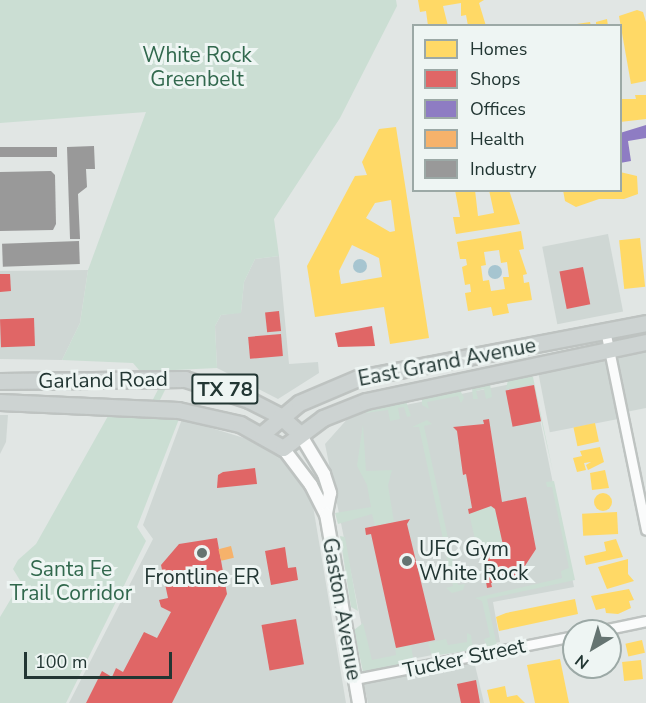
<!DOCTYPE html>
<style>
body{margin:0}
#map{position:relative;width:646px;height:703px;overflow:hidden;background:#e1e6e4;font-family:"Nunito Sans",sans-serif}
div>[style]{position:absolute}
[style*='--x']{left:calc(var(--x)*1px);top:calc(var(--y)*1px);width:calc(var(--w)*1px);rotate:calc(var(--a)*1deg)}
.built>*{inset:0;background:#cfd7d4;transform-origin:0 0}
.green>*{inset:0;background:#cbded3;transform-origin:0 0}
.water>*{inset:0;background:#a6c5d0}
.round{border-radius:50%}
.homes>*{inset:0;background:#ffd966;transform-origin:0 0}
.shops>*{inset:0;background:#e06666;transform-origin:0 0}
.offices>*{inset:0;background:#8e7cc3}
.health>*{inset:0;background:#f6b26b;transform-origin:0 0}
.industry>*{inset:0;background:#999;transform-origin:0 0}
.roads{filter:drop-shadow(2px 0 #bec3c1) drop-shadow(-2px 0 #bec3c1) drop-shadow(0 2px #bec3c1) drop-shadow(0 -2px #bec3c1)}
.minor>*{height:9px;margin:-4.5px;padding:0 4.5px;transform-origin:4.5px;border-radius:4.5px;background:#fafbfb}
.tertiary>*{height:12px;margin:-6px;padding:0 6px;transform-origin:6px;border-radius:6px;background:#fafbfb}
.primary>*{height:15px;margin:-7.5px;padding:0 7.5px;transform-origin:7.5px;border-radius:7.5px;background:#cdd3d2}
.dots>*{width:16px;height:16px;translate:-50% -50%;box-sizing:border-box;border:3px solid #eef5f3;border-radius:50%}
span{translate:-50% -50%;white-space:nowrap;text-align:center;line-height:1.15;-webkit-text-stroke:6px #eef5f3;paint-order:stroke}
.shield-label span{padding:2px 4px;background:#eef5f3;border:2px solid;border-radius:4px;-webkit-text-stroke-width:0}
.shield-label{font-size:20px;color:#223633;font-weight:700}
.park-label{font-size:21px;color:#31684d}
.street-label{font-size:21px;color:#223633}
.poi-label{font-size:21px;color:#223633}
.left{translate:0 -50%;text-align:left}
.legend{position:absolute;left:412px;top:24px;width:210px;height:168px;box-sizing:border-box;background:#eef5f3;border:2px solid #9ca9a6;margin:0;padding:8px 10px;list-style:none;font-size:18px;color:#223633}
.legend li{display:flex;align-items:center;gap:12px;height:30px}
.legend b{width:30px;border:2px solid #9ca9a6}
.north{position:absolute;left:562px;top:619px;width:60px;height:60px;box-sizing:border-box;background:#eef5f3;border:2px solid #9ca9a6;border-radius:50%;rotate:218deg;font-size:16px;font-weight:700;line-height:24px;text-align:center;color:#223633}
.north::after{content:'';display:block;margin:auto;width:21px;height:27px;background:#657471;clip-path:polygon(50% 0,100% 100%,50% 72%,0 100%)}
.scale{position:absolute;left:24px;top:652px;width:148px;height:27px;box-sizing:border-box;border:3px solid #223633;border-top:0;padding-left:8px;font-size:18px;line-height:21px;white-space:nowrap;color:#223633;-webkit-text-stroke:4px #eef5f3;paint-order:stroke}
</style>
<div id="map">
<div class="built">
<i style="left:608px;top:234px;width:79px;height:67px;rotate:79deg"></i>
<i style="clip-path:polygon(279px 256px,289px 364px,318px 362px,319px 373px,278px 399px,217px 368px,215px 326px,221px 315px,241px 312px,244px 282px,255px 259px)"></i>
<i style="clip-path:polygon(88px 270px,80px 323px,62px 360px,0 359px,0 271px)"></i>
<i style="clip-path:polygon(646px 350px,646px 408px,626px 412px,616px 357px)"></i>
<i style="left:612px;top:359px;width:60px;height:75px;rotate:79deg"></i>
<i style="clip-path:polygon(532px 380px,574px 587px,493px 602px,500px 642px,370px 667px,325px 444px,350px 416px)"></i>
<i style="clip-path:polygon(0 415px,8px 415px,6px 442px,0 454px)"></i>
<i style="clip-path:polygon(182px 419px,244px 438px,273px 452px,298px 472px,313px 506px,346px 703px,69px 703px,153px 539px,143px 525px)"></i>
<i style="clip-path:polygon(474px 661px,484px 703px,368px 703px,363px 681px)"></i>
</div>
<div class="green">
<i style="clip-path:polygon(0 0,396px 0,397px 6px,340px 118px,274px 219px,279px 256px,255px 259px,244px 282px,241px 313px,221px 315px,215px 326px,217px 368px,175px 370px,151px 418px,179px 419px,137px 527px,146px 541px,66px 703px,0 703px,0 617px,21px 582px,13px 569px,18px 560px,36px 544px,108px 416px,144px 417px,168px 370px,139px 370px,133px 363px,62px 360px,80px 323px,88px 270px,146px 112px,0 123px)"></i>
<i style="clip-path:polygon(530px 375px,533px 377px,553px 472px,533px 384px,506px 389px,508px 380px)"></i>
<i style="clip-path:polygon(490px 384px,492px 397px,486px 399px,484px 389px,476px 391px,478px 399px,473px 399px,472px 388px)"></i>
<i style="clip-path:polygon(460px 390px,464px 398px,461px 403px,458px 396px,427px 402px,429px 409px,422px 405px,422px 398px)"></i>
<i style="clip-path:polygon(406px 401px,411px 416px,407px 417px,404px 407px,398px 408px,400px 419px,390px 421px,388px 410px,357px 414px)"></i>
<i style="clip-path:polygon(427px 420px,432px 424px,424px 426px,458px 585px,465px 584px,463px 590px,452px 593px,446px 588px,453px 586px,419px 427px,412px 427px)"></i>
<i style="clip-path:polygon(363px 424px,366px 471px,392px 470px,388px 485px,394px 522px,375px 526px,372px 514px,338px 524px,335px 513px,371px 507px,367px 485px,357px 466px)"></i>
<i style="clip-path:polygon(554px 481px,575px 580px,487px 599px,497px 646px,487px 647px,484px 639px,490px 637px,482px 601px,475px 598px,562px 578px,561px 571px,569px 568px,552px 487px,547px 487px,546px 482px)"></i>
<i style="left:494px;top:506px;width:40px;height:26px;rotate:77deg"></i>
<i style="clip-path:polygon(340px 536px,345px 537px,358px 611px,351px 607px)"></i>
<i style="clip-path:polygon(363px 623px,372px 660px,396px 655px,395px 647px,411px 646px,414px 663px,363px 672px,354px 630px)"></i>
<i style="clip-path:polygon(467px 633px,471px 635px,473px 650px,432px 656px,428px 643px,446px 639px,448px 645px,467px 642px)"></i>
</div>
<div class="water">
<i class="round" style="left:353px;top:259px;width:14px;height:14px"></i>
<i class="round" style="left:488px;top:265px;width:14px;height:14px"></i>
</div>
<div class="homes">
<i style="clip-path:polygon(418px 0,484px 0,479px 3px,486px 26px,468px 26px,466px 15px,461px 16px,461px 3px,443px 6px,448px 26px,428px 26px,426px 11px,420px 12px)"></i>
<i style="clip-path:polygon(637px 10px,643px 12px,646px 22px,646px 81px,631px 84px,619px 16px)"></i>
<i style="clip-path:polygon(607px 19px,608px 26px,596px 26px,596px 22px)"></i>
<i style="clip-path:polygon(590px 22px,591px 26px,577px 26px,577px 24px)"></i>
<i style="clip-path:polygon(635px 95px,646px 95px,646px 119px,620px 122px,620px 99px,636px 99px)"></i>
<i style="clip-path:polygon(evenodd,396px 127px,429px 338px,390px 344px,384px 307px,315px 317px,307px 266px,355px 176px,367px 175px,362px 162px,379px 129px,396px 127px,391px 200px,395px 231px,390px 232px,366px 218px,375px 203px,391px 200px,396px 127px,352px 245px,379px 258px,382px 277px,341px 284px,339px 271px,352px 245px)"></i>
<i style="clip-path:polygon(620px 172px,637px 176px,638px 194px,624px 199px,599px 199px,576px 207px,565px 201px,563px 190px,620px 190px)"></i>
<i style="clip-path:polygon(455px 190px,475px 190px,478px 216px,494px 213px,489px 190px,509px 190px,520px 224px,456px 234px,453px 217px,460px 217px)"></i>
<i style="clip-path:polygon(evenodd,521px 231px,524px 249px,519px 250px,527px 274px,523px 275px,524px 283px,529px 282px,532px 300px,507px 304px,509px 313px,493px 316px,491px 307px,468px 311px,465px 293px,471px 292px,470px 284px,465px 285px,462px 267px,467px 265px,466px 259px,460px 259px,457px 242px,521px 231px,499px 250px,501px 263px,507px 262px,509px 277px,503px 277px,505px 289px,491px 291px,489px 280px,483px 281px,481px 266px,486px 265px,484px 252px,499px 250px)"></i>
<i style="left:640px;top:238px;width:49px;height:21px;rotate:84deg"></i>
<i style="left:595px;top:423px;width:19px;height:22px;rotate:78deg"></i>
<i style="clip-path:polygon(600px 447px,604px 462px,588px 470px,586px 465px,591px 462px,584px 463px,586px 470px,577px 472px,573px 458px,582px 456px,580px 451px)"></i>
<i style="clip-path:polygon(605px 470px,609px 488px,592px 490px,590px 473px)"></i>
<i class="round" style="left:594px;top:493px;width:18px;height:18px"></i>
<i style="left:617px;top:512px;width:22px;height:35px;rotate:87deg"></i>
<i style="clip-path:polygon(616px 539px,623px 557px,586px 565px,584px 556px,606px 551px,604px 542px)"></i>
<i style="clip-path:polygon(628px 559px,628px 574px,634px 581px,607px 589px,598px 567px)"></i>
<i style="clip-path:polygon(629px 589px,634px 600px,629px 601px,631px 608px,618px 614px,606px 613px,605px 608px,596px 610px,591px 596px)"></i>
<i style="clip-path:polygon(575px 599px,578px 614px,499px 631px,496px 617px,506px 613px)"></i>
<i style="left:642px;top:640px;width:13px;height:17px;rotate:77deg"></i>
<i style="clip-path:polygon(560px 659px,569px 703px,535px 703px,527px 665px)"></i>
<i style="left:641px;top:660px;width:19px;height:19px;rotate:84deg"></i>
<i style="clip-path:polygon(505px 686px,507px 697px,517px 695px,525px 703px,490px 703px,487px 690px)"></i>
</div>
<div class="shops">
<i style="left:583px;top:267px;width:38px;height:24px;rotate:79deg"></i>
<i style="clip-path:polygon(0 274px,10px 274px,11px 291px,0 292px)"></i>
<i style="left:279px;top:311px;width:20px;height:14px;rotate:84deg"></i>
<i style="left:34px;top:318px;width:28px;height:34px;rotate:88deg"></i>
<i style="clip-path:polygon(372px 326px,375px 346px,338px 347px,335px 333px)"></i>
<i style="left:281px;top:334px;width:22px;height:33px;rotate:85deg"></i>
<i style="left:534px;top:385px;width:37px;height:29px;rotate:79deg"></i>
<i style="clip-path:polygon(489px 419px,502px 502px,526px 497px,536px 549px,517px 578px,491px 583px,492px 587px,487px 588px,482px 556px,479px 557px,478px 551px,483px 553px,503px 545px,495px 509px,491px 506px,469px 514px,468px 509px,472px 508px,466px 474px,463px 475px,457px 431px,453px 427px,484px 424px,483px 420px)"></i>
<i style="clip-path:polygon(255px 468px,257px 484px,217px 488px,218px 475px,223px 472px)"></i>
<i style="clip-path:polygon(410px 519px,407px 524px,435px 640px,396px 648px,371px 534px,366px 535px,365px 528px)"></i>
<i style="clip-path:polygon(217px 538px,227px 594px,172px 703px,86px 703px,102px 671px,112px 677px,116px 668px,123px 672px,144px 632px,157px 638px,171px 612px,161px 607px,159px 600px,168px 598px,161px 565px,179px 544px)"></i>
<i style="clip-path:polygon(285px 547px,288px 568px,296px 567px,298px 580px,271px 585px,265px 551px)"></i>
<i style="left:296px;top:619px;width:46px;height:35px;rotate:80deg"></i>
<i style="clip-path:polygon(476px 680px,480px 703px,461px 703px,457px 684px)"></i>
</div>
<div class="offices">
<i style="clip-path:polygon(646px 125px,646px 138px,628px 141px,631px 161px,620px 163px,620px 133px)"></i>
</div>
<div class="health">
<i style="left:231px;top:546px;width:12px;height:13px;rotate:76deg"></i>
</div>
<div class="industry">
<i style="clip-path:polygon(94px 146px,95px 169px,86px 169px,87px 187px,78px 194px,80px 239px,70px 239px,67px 147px)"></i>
<i style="left:57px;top:147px;width:10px;height:57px;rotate:90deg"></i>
<i style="clip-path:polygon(51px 171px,55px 175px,56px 224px,53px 230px,0 231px,0 172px)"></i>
<i style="left:79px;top:241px;width:23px;height:77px;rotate:88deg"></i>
</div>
<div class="roads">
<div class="minor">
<i style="--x:605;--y:330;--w:204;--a:78.4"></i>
<i style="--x:598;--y:631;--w:49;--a:-11.8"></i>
<i style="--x:355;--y:679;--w:223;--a:-11.1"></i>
</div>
<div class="tertiary">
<i style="--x:300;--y:434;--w:47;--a:59"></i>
<i style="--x:324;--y:474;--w:20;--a:72"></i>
<i style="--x:330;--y:493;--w:21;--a:101"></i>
<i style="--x:283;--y:448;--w:46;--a:52.9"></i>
<i style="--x:311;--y:485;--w:33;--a:63"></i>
<i style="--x:326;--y:514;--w:192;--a:80.1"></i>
</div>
<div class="primary">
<i style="--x:0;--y:381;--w:185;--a:-0.6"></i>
<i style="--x:185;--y:379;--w:67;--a:18.2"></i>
<i style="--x:249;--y:400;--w:35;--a:27"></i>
<i style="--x:280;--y:416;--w:27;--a:42"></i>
<i style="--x:0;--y:402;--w:178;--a:2.6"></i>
<i style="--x:178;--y:410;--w:64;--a:12.7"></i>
<i style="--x:240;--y:424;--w:49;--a:29.2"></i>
<i style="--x:283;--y:448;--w:50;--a:-36.9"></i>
<i style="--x:323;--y:418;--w:46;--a:-21.6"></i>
<i style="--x:366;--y:401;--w:286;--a:-11.9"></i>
<i style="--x:262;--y:434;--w:48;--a:-40"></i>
<i style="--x:299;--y:403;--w:64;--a:-23"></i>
<i style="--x:358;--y:378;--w:293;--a:-10.8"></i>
</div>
</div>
<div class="dots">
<i style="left:202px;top:553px;background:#657471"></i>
<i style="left:407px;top:561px;background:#657471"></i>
</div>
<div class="shield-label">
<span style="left:225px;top:389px">TX 78</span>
</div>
<div class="park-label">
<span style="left:197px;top:67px">White Rock<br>Greenbelt</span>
<span style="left:71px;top:581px">Santa Fe<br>Trail Corridor</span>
</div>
<div class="street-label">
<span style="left:447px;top:362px;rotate:-11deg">East Grand Avenue</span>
<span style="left:103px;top:380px;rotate:-1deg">Garland Road</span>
<span style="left:342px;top:609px;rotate:80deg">Gaston Avenue</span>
<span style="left:464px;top:658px;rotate:-12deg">Tucker Street</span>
</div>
<div class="poi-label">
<span class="left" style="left:419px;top:561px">UFC Gym<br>White Rock</span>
<span style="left:202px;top:577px">Frontline ER</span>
</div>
<ul class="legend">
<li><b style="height:16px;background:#ffd966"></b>Homes</li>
<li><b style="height:16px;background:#e06666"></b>Shops</li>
<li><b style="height:16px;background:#8e7cc3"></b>Offices</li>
<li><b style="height:16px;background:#f6b26b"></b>Health</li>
<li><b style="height:16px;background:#999"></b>Industry</li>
</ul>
<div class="north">N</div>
<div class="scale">100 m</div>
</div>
